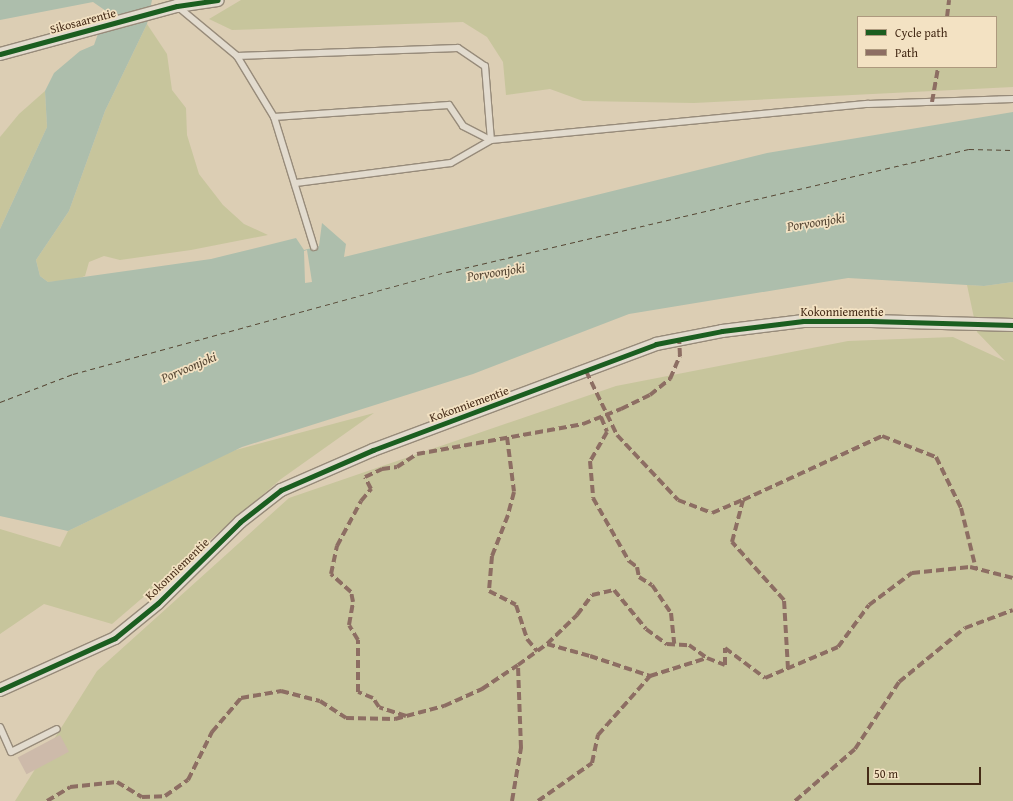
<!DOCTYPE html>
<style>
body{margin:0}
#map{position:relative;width:1013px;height:801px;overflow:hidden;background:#dcceb4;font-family:"Gentium Book Plus",serif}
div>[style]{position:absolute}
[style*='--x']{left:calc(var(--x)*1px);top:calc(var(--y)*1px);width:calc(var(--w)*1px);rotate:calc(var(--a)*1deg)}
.green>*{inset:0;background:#c7c59c}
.water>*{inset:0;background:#adbeac}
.pier>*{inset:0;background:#dcceb4}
.ferry>*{height:1px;margin-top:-0.5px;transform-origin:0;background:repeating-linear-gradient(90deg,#564734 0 5px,transparent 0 9px)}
.building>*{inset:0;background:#cdbaaa;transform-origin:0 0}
.roads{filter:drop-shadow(1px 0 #978b7a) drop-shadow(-1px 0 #978b7a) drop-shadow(0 1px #978b7a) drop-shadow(0 -1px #978b7a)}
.service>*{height:6px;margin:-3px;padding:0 3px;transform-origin:3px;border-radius:3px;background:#e2dbce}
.minor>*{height:12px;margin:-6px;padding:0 6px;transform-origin:6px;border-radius:6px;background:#e2dbce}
.quiet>*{height:4px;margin-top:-2px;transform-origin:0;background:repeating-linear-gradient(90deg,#8d6e63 0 8px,transparent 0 12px)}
.cycleway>*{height:5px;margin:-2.5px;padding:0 2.5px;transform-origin:2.5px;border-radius:2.5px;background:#1b5e20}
span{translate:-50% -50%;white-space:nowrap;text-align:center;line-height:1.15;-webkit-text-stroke:3.5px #f3e2c3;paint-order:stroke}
.street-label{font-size:12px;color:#452b17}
.water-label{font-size:13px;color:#564734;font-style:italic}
.legend{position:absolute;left:857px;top:16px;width:140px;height:52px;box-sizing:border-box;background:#f3e2c3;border:1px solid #ad997e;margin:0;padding:5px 7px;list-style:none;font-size:12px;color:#452b17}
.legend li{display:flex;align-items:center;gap:8px;height:20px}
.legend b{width:20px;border:1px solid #ad997e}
.scale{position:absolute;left:867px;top:767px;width:114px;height:18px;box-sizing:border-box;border:2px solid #452b17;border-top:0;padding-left:5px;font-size:12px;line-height:14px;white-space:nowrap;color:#452b17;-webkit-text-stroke:3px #f3e2c3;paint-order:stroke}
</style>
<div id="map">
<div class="green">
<i style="clip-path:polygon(evenodd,241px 0,1013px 0,1013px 87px,694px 103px,583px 101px,550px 89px,506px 95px,503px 62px,487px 37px,463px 22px,232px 30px,209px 19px,241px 0,858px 17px,996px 17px,996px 67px,858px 67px,858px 17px)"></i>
<i style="clip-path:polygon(147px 24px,167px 54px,172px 90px,186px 108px,187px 135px,199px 174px,223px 205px,244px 224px,268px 235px,191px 250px,120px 260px,104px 256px,89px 262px,85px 276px,74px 280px,48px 282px,40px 276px,36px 260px,69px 211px,105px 111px)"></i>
<i style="clip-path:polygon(45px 91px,47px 127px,0 229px,0 137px,19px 114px)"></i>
<i style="clip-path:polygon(1013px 282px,1013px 801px,15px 801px,97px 671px,289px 498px,616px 386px,848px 341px,953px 337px,1005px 361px,977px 332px,967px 285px,984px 286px)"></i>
<i style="clip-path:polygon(374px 413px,281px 479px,112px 624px,44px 604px,0 634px,0 529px,60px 547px,68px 531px,232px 451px)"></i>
</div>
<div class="water">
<i style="clip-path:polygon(0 0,152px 0,147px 24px,105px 111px,69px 211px,36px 260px,40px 276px,48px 282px,211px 259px,296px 238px,304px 250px,319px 246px,322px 223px,346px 244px,344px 257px,767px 153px,1013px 112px,1013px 282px,984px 286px,848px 278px,629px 314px,473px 374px,242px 447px,68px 531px,0 516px,0 229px,47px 127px,45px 91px,54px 73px,80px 51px,94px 45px,106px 11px,93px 2px,0 20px)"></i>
</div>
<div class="pier">
<i style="clip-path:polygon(307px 250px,312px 282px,305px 283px,304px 251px)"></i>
</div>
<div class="ferry">
<i style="--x:0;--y:402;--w:78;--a:-21"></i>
<i style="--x:73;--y:374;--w:388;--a:-15.3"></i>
<i style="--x:447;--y:272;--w:536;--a:-13.26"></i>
<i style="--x:969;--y:149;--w:44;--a:1.3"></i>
</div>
<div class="building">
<i style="left:60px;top:735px;width:19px;height:48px;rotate:62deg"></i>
</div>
<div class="roads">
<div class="service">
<i style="--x:177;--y:6;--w:78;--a:39.8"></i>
<i style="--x:237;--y:56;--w:71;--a:58.8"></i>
<i style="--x:274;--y:117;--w:136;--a:72.9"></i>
<i style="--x:237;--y:56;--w:221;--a:-2.1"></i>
<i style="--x:458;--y:48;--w:32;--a:34"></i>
<i style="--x:485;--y:66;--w:74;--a:85.4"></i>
<i style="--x:274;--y:117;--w:175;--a:-3.9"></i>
<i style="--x:449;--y:105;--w:25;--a:56"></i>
<i style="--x:463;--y:126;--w:31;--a:27"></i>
<i style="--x:296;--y:183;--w:156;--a:-7.4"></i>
<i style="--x:451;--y:163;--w:46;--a:-29.9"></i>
<i style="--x:491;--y:140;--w:379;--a:-5.5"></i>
<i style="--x:868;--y:104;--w:145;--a:-2"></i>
<i style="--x:0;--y:727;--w:27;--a:66"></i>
<i style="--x:11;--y:752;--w:51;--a:-26.6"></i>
</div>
<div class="minor">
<i style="--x:0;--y:54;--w:183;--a:-15.2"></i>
<i style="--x:177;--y:6;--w:41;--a:-8.3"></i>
<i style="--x:0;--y:690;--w:126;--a:-24.3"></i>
<i style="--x:115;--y:638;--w:55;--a:-39.1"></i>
<i style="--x:158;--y:603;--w:115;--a:-44.6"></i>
<i style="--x:240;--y:522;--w:52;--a:-38"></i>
<i style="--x:281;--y:490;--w:100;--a:-23.5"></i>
<i style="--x:373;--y:450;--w:302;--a:-20.5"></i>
<i style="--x:656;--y:344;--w:67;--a:-11.1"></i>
<i style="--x:722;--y:331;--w:82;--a:-7"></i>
<i style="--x:803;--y:321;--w:68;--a:0"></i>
<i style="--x:871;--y:321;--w:142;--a:1.6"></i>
</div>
</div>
<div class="quiet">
<i style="--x:947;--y:17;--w:17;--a:-83"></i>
<i style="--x:932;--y:102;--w:36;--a:-80"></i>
<i style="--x:586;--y:371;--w:71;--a:64.2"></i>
<i style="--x:617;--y:435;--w:89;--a:46.8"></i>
<i style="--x:678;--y:500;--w:36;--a:21"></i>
<i style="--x:712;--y:513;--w:34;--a:-23"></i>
<i style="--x:601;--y:417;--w:16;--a:68"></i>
<i style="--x:607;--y:432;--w:34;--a:120"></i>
<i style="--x:590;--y:461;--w:37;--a:85"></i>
<i style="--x:593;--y:498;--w:73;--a:60.3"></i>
<i style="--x:629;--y:561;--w:10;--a:37"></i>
<i style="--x:637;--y:567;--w:10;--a:79"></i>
<i style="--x:639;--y:577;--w:15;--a:32"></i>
<i style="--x:652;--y:585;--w:34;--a:56"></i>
<i style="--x:671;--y:613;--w:31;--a:84"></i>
<i style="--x:507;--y:437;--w:55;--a:82.7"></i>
<i style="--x:514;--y:492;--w:24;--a:105"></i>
<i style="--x:508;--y:515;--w:44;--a:111.3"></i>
<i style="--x:492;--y:556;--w:35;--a:95"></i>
<i style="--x:489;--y:591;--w:30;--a:27"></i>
<i style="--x:516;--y:605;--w:36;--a:72"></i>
<i style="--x:527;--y:639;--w:16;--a:50"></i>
<i style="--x:547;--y:644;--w:42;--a:-44"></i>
<i style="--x:577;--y:615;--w:25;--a:-53"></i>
<i style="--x:592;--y:595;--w:23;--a:-13"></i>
<i style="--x:614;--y:590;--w:50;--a:50.6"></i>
<i style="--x:646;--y:629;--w:26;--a:36"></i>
<i style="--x:667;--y:644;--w:22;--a:3"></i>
<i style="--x:689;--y:645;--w:22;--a:36"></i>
<i style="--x:788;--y:669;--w:69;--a:-93.3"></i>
<i style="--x:784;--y:600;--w:78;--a:-131.9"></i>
<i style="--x:732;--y:542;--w:43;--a:-75.3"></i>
<i style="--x:743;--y:500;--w:153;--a:-24.7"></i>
<i style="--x:882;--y:436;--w:58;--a:21.3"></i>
<i style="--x:936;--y:457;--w:57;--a:63.9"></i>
<i style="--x:961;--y:508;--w:63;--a:76.2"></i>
<i style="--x:406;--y:716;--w:28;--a:-162"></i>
<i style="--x:379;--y:707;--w:11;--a:-124"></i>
<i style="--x:373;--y:698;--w:16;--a:-158"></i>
<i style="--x:358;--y:692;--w:52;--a:-90"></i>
<i style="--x:358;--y:640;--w:17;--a:-121"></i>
<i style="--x:349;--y:625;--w:23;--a:-80"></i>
<i style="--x:353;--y:602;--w:10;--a:-101"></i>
<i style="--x:351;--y:592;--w:27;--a:-138"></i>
<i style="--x:331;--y:574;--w:29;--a:-78"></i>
<i style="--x:337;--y:546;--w:51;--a:-61.9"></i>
<i style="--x:361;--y:501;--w:16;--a:-50"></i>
<i style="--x:371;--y:489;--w:13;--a:-117"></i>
<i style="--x:365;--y:477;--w:19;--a:-25"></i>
<i style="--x:382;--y:469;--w:15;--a:-8"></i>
<i style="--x:397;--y:467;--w:24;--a:-33"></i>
<i style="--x:417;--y:454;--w:169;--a:-10.2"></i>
<i style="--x:583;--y:424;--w:41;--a:-21.5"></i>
<i style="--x:621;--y:409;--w:32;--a:-26"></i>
<i style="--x:650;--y:395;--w:26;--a:-39"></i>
<i style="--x:670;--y:379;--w:25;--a:-67"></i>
<i style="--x:680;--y:356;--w:17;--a:-93"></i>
<i style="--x:47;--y:801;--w:27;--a:-31"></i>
<i style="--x:70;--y:787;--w:47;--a:-6.1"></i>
<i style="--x:117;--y:782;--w:29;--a:31"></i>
<i style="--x:142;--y:797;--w:23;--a:-2"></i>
<i style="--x:165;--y:796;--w:28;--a:-35"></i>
<i style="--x:188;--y:780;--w:54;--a:-63.4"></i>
<i style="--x:212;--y:732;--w:45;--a:-49.5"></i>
<i style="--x:241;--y:698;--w:41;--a:-9.9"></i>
<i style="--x:281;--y:691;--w:40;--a:14.4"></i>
<i style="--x:320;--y:701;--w:31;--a:33"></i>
<i style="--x:346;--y:718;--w:49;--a:1.2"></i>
<i style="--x:395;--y:719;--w:51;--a:-14.9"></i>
<i style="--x:444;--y:706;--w:42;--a:-24.1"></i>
<i style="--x:482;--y:689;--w:43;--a:-33.7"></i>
<i style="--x:512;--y:801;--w:54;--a:-80.4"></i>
<i style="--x:521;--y:748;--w:83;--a:-92.1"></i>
<i style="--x:518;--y:665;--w:36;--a:-36"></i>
<i style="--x:547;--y:644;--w:45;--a:15.6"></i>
<i style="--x:590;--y:656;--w:63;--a:18.4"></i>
<i style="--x:650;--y:676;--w:60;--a:-17.5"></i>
<i style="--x:707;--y:658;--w:19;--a:21"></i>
<i style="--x:725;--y:665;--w:17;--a:-90"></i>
<i style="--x:725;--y:648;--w:50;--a:36.9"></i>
<i style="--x:765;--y:678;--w:79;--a:-23"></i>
<i style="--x:838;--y:647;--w:52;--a:-53.6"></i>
<i style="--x:869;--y:605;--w:54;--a:-36.7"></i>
<i style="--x:912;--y:573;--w:58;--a:-5.9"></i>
<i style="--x:970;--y:567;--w:44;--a:14.3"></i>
<i style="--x:538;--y:801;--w:66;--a:-35.1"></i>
<i style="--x:592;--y:763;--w:29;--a:-78"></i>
<i style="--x:598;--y:735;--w:79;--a:-48.6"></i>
<i style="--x:795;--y:801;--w:79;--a:-40.9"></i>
<i style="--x:855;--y:749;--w:80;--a:-56.7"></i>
<i style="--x:899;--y:682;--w:85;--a:-39.3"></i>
<i style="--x:965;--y:628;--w:51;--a:-20.6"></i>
</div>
<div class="cycleway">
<i style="--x:0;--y:54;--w:183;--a:-15.2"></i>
<i style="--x:177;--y:6;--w:41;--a:-8.3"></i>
<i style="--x:0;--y:690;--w:126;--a:-24.3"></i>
<i style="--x:115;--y:638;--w:55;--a:-39.1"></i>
<i style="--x:158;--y:603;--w:115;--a:-44.6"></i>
<i style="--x:240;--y:522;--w:52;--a:-38"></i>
<i style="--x:281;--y:490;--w:100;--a:-23.5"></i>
<i style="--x:373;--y:450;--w:302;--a:-20.5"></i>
<i style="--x:656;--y:344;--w:67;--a:-11.1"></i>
<i style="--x:722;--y:331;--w:82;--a:-7"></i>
<i style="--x:803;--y:321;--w:68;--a:0"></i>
<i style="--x:871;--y:321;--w:142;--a:1.6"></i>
</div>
<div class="street-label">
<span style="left:83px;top:21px;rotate:-15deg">Sikosaarentie</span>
<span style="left:842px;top:312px">Kokonniementie</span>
<span style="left:469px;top:404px;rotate:-20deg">Kokonniementie</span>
<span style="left:177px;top:569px;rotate:-44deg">Kokonniementie</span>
</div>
<div class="water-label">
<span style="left:816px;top:223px;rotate:-9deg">Porvoonjoki</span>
<span style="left:496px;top:273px;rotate:-9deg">Porvoonjoki</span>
<span style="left:189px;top:368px;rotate:-23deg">Porvoonjoki</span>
</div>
<ul class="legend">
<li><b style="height:5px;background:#1b5e20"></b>Cycle path</li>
<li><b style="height:5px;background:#8d6e63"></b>Path</li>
</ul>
<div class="scale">50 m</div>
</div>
